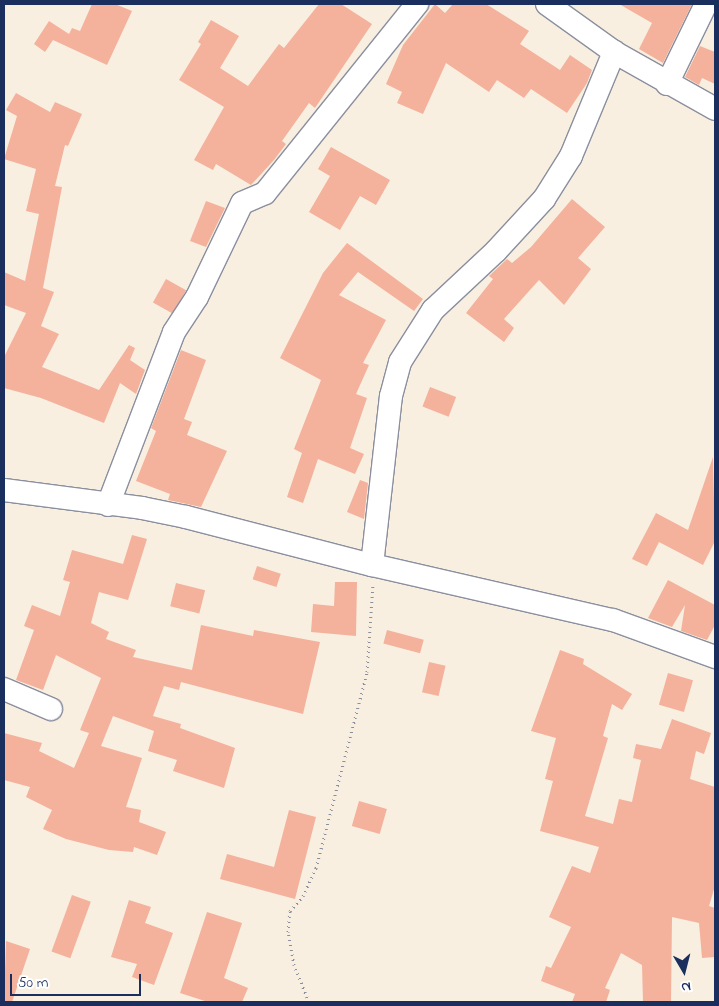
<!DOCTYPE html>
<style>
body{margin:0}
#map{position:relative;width:719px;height:1006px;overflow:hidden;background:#f9efe0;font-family:"Indie Flower",sans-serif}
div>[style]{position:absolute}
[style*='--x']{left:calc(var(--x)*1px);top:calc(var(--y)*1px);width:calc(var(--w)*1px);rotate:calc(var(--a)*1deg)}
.building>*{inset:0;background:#f4b19c;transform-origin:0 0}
.path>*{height:3px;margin-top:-1.5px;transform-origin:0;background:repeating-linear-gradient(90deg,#8a8f9f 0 1px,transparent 0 5px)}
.roads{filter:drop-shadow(1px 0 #8a8f9f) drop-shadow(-1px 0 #8a8f9f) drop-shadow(0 1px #8a8f9f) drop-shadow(0 -1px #8a8f9f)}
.minor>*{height:22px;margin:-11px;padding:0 11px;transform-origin:11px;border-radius:11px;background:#fff}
span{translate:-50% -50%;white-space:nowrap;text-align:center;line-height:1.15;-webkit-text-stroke:4px #fff;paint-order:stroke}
.frame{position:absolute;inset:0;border:5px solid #1b2f5e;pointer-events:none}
.north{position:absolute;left:659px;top:946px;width:50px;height:50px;-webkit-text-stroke:4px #fff;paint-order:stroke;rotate:172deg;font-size:14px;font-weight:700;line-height:20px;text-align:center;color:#1b2f5e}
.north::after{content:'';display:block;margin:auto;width:18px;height:22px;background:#1b2f5e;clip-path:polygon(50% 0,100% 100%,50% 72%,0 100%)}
.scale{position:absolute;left:10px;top:974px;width:131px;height:22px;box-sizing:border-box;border:2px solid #1b2f5e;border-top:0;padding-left:6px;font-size:15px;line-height:18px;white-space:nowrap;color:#1b2f5e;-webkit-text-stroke:4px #fff;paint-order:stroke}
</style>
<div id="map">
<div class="building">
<i style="clip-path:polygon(92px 4px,115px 4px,132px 11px,107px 65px,53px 40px,45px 52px,34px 44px,49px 21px,69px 34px,72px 28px,80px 31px)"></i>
<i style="clip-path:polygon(319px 4px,341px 4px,372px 24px,315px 108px,309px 103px,282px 141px,286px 144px,274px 160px,251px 185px,216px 164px,213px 170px,194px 160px,224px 107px,179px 80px,201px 44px,198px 42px,211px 20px,239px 36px,220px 68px,248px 86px,279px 44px,284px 48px)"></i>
<i style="clip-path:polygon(435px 4px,445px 13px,453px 4px,486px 4px,529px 31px,520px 44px,560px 70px,570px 55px,592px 70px,587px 83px,567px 113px,531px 89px,524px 98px,497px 80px,489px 92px,446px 63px,423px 114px,397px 103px,402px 92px,386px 84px,403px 45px)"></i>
<i style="clip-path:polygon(619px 4px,692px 4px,663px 63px,639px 49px,652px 23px)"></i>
<i style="clip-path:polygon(700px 46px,715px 52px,715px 84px,702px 78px,699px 85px,685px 77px)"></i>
<i style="clip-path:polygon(16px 93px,50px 112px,55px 102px,82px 114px,68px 146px,65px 145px,55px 186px,62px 187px,43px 288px,54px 292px,41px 326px,59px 334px,42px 367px,99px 390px,129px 345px,135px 348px,130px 360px,145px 370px,136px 394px,120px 383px,104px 423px,41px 398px,4px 388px,4px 357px,26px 313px,4px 305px,4px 272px,25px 281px,39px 214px,26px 211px,36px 169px,4px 159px,17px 116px,6px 110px)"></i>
<i style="clip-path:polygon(331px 147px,390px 180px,376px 205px,360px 196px,340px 230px,309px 212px,330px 176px,318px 169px)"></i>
<i style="clip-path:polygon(572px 199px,605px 227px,578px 258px,591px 269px,564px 305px,539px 280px,504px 319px,514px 328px,504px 342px,466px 313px,493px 279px,489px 276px,507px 259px,512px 263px,531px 247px)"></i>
<i style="clip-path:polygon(206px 201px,225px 208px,206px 247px,190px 241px)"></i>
<i style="clip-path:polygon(347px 243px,423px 299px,414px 311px,358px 272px,339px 295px,386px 320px,363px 363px,369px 365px,356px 394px,367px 398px,350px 448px,364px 454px,355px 474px,318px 459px,303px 503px,287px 497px,302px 453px,294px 449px,321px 380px,280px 358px,323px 273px)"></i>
<i style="left:166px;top:279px;width:23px;height:27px;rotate:29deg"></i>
<i style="clip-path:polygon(181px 350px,206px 360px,184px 419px,192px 422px,187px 435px,227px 451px,201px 507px,168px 500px,170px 494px,136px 481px,156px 431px,151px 428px)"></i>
<i style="left:430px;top:387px;width:28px;height:21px;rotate:21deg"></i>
<i style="clip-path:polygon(713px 457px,715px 541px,703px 565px,659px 542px,647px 566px,632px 559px,656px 513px,688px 530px)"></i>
<i style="clip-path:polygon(360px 480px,368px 483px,364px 519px,347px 512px)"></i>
<i style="clip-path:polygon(132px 535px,147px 539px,128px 600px,99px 592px,91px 623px,109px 632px,106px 639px,136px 650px,133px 657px,192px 670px,201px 625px,253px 636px,254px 630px,320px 642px,303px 714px,181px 682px,179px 690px,164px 686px,153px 716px,181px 724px,180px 728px,235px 748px,224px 788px,173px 771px,177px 760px,148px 751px,154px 731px,113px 716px,101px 746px,142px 758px,126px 807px,141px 810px,139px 822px,166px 832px,157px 855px,134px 847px,133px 852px,109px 850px,66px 839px,43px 829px,52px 810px,26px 797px,30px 787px,4px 780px,4px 733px,42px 743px,39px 751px,74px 768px,89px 733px,80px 730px,101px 678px,56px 655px,43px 690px,16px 680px,34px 630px,24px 626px,32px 605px,60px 616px,70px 582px,63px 580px,72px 550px,123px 564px)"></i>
<i style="left:257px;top:566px;width:25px;height:14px;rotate:18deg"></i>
<i style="clip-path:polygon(668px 580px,715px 605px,715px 625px,707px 640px,681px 631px,685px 605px,672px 627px,648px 618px)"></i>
<i style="clip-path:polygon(335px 582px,357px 582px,356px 636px,311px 632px,313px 604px,334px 606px)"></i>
<i style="left:176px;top:583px;width:30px;height:24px;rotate:14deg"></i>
<i style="left:387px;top:630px;width:38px;height:14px;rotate:15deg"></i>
<i style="clip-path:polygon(560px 650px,584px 659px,583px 664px,632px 694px,622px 710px,612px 704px,603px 736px,608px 738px,585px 816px,613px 824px,619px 799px,632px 802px,641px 760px,633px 758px,636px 744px,661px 749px,672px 719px,711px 733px,704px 754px,696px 751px,690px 779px,715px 787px,715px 886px,709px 906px,715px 908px,715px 957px,702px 958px,699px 923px,672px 917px,671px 1002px,643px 1002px,642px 965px,621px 953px,605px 988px,610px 990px,606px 1002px,572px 1002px,575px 994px,541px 981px,546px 966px,551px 968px,571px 927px,549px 917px,572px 866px,590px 873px,599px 847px,540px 831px,553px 781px,545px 779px,556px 738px,531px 731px)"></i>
<i style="left:429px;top:662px;width:17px;height:31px;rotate:13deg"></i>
<i style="left:668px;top:673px;width:26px;height:33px;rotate:16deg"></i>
<i style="left:359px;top:801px;width:29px;height:26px;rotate:16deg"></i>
<i style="clip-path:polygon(289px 810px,316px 817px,295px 899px,220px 879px,227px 854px,274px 867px)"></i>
<i style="left:72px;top:895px;width:20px;height:60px;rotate:20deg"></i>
<i style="clip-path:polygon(129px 900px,151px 907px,145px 923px,173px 933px,154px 985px,132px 977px,137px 964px,111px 957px)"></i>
<i style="clip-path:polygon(207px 912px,242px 923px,224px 978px,248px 988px,242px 1002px,208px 1002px,180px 993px)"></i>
<i style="clip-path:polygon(6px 941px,30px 949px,12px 1002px,4px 1002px)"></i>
</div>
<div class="path">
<i style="--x:309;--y:1002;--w:40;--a:-112"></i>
<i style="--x:294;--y:965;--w:34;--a:-100"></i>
<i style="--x:288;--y:932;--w:21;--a:-85"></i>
<i style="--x:290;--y:911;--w:20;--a:-49"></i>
<i style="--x:303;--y:896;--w:31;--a:-65"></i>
<i style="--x:316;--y:868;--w:203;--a:-75.4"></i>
<i style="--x:367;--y:672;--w:88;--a:-86.1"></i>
</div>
<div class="roads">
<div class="minor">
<i style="--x:547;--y:4;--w:82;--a:35.6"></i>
<i style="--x:614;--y:52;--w:116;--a:29.4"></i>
<i style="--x:667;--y:84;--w:89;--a:-64"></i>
<i style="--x:4;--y:490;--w:139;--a:7.4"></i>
<i style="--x:142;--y:508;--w:45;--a:11.6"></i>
<i style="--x:186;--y:517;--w:192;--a:14.5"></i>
<i style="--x:372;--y:565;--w:247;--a:12.9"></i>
<i style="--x:613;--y:620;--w:109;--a:19.9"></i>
<i style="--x:108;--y:505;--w:185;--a:-69.1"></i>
<i style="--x:174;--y:332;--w:42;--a:-56.7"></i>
<i style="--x:197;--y:297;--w:104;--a:-64.4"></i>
<i style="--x:242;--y:203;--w:25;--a:-23"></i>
<i style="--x:265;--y:193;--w:243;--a:-51.2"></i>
<i style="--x:372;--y:565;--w:170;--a:-83.6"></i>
<i style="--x:391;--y:396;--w:35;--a:-75"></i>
<i style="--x:400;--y:362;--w:62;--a:-57.6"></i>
<i style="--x:433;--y:310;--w:86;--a:-43.1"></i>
<i style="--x:496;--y:251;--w:71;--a:-47.3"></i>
<i style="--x:544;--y:199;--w:51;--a:-57.9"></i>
<i style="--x:571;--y:156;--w:113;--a:-67.5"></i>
<i style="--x:4;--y:689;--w:51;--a:23.1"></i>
</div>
</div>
<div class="frame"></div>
<div class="north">N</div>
<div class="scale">50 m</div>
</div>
